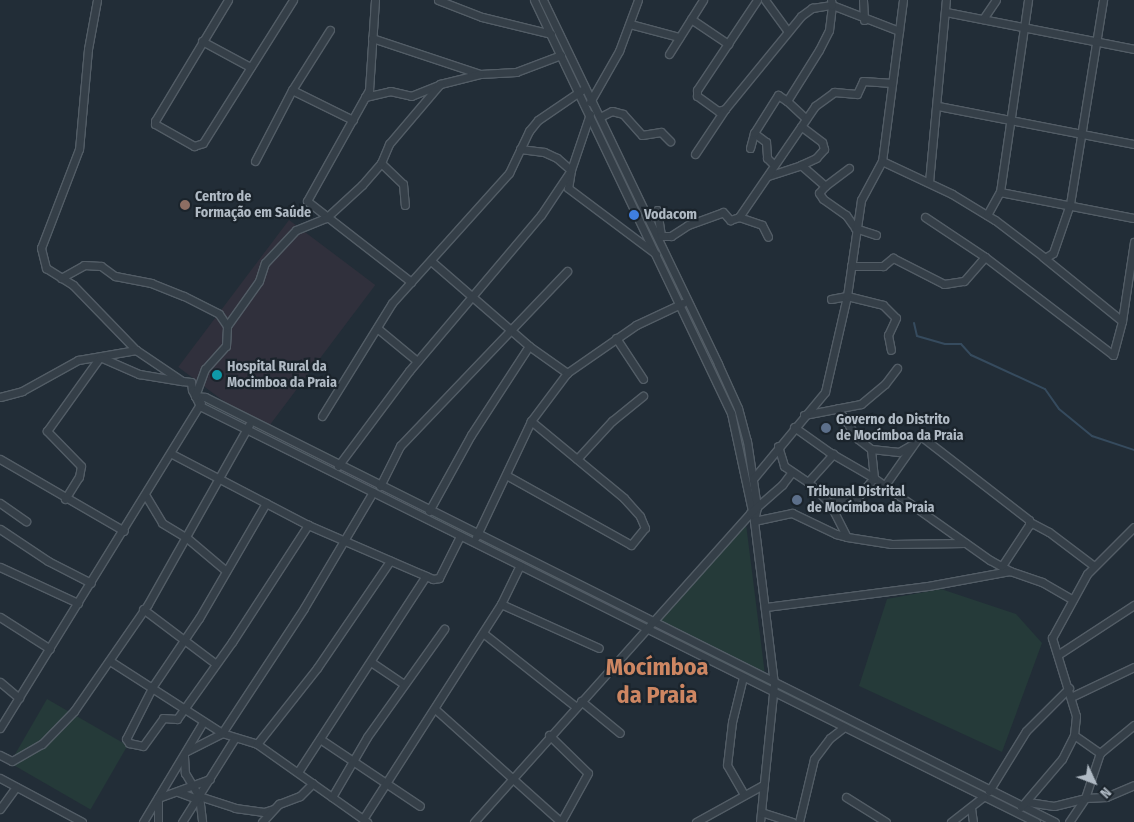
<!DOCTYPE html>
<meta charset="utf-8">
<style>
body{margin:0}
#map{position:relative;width:1134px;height:822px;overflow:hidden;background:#222d37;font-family:"Fira Sans Condensed",sans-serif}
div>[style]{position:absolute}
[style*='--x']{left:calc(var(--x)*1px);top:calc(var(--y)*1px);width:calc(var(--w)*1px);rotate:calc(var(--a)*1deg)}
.medical>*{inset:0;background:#30303c;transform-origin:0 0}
.green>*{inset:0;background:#253a39;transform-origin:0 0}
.stream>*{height:2px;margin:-1px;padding:0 1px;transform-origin:1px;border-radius:1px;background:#364b5e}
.roads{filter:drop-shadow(1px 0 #535d66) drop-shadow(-1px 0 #535d66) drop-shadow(0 1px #535d66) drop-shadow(0 -1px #535d66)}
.minor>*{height:7px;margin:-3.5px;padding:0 3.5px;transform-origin:3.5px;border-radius:3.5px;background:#353f48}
.dots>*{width:14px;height:14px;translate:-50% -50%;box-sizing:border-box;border:2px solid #1b242c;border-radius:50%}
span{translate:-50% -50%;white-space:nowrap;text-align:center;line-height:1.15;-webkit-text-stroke:4.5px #1b242c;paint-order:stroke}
.poi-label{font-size:14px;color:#b0bac4;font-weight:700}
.left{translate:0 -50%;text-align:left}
.town-label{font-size:24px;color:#cd8662;font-weight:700}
.north{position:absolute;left:1069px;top:757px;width:50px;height:50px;-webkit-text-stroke:4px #1b242c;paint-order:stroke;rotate:133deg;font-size:14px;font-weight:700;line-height:20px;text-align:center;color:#b0bac4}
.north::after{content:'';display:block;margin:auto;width:18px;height:22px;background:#b0bac4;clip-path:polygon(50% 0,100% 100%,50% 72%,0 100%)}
</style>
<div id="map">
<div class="medical">
<i style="left:289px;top:220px;width:108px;height:184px;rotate:37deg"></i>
</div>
<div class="green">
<i style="clip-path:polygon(746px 524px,765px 675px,660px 622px)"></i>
<i style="clip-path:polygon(941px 589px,1016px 614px,1042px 643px,1002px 752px,859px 686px,887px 599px)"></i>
<i style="left:47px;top:699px;width:93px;height:74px;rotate:30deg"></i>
</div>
<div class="stream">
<i style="--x:914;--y:323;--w:13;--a:77"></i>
<i style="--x:917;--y:336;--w:29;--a:16"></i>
<i style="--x:945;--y:344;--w:16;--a:0"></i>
<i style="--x:961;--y:344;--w:15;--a:48"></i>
<i style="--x:971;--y:355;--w:81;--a:24.7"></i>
<i style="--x:1045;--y:389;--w:24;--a:55"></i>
<i style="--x:1059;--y:409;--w:43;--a:39.3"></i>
<i style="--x:1092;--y:436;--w:44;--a:18.4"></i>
</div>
<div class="roads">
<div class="minor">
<i style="--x:97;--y:0;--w:50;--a:100.4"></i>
<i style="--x:88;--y:49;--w:100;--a:95.1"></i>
<i style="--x:79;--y:149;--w:106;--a:111"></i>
<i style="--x:41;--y:248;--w:21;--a:76"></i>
<i style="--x:46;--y:268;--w:32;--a:32"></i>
<i style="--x:73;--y:285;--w:91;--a:45.9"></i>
<i style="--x:136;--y:350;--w:55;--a:34"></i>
<i style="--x:182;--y:381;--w:9;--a:6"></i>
<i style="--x:191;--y:382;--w:8;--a:83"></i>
<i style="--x:192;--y:390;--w:18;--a:63"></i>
<i style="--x:200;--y:406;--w:934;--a:26.46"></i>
<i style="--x:228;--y:0;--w:141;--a:121.1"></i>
<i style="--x:155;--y:121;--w:3;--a:90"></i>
<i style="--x:155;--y:124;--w:45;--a:29.4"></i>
<i style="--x:194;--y:146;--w:9;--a:-18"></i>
<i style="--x:203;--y:143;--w:169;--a:-57.8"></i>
<i style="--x:375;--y:0;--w:90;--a:93.8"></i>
<i style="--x:369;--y:90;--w:127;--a:119.2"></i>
<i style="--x:307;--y:201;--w:132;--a:37.9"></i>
<i style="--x:438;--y:0;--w:47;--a:21.1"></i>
<i style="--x:482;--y:17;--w:71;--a:13.8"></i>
<i style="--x:534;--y:0;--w:458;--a:64.5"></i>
<i style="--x:731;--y:413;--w:109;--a:77.9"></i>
<i style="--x:543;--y:0;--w:404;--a:64.3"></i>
<i style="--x:718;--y:364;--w:48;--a:65.6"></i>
<i style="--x:738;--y:408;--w:34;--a:75"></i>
<i style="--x:747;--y:441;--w:67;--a:81.4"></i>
<i style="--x:757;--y:507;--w:14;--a:102"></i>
<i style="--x:754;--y:521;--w:164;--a:83"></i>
<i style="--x:774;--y:684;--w:139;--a:95.8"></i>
<i style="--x:765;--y:0;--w:39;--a:54"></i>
<i style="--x:863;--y:0;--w:20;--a:87"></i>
<i style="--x:903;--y:0;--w:162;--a:97.4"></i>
<i style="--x:882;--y:161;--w:77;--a:25.2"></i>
<i style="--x:952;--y:194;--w:50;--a:31.2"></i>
<i style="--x:995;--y:220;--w:63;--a:37.2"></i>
<i style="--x:1045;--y:258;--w:9;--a:-32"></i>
<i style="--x:1053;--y:253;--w:52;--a:-70.9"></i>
<i style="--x:1070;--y:204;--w:207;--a:-80.8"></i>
<i style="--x:946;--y:12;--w:192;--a:11.1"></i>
<i style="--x:691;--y:19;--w:45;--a:34"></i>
<i style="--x:983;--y:19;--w:23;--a:-56"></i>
<i style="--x:630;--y:24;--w:51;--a:14.9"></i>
<i style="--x:372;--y:38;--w:114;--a:18.4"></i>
<i style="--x:480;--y:74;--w:36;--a:-3"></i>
<i style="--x:516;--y:72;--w:48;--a:-20.7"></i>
<i style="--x:202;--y:41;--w:55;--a:28.4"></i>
<i style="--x:669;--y:54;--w:64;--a:-57.8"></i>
<i style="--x:292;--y:90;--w:68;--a:26.2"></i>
<i style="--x:365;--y:97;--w:26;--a:-13"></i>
<i style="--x:390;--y:91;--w:22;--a:13"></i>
<i style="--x:411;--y:96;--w:31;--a:-22"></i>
<i style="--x:440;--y:84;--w:41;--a:-14"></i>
<i style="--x:787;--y:101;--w:26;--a:43"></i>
<i style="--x:590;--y:102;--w:59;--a:-60.4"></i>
<i style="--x:619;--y:51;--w:54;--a:-69.6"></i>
<i style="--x:938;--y:106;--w:200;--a:11"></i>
<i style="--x:725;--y:109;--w:7;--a:164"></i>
<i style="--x:718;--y:111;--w:26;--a:-144"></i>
<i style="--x:697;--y:96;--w:6;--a:-90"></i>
<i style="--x:697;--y:90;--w:108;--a:-56.3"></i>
<i style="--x:600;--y:117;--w:13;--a:-27"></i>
<i style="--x:612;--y:111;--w:11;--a:15"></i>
<i style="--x:623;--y:114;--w:28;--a:48"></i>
<i style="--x:642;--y:135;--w:19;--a:-9"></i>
<i style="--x:661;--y:132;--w:13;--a:45"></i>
<i style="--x:754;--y:133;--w:15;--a:37"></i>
<i style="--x:766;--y:142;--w:16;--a:86"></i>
<i style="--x:767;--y:158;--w:10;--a:45"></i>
<i style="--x:750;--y:148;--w:16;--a:-75"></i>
<i style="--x:754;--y:133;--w:45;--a:-57.7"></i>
<i style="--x:778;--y:95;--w:11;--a:34"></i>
<i style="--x:787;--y:101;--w:60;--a:-57.9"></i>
<i style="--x:819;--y:50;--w:22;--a:-63"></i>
<i style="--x:829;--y:30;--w:25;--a:-83"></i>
<i style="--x:832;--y:5;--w:72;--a:21.2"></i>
<i style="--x:520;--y:149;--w:24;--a:7"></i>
<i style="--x:544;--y:152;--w:14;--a:25"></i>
<i style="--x:557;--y:158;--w:18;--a:41"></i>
<i style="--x:571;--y:170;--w:18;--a:99"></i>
<i style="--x:568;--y:188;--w:110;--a:36.9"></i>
<i style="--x:695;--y:154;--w:54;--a:-56.3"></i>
<i style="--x:725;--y:109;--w:120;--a:-50.7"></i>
<i style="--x:801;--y:16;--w:14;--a:-36"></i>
<i style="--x:812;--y:8;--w:20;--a:-9"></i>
<i style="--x:832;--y:5;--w:5;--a:-101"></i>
<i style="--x:255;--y:161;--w:80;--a:-62.5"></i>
<i style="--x:292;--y:90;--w:71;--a:-57.7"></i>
<i style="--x:381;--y:163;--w:30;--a:44"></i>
<i style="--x:403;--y:184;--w:21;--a:85"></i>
<i style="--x:801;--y:165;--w:17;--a:-25"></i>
<i style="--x:816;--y:158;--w:12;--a:-48"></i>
<i style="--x:824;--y:149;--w:7;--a:-106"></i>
<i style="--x:822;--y:142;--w:26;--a:-143"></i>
<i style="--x:768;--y:176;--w:35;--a:-18"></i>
<i style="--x:801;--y:165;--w:32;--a:41"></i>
<i style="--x:825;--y:186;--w:9;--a:131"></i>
<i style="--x:819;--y:193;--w:7;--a:56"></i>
<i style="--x:823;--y:199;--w:28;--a:35"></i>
<i style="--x:846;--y:215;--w:16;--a:55"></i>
<i style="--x:855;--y:228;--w:22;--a:18"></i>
<i style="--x:929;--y:182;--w:183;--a:-84.7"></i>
<i style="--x:825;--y:186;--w:30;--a:-37"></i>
<i style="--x:1000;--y:192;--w:136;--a:11"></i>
<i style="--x:657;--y:210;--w:26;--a:81"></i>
<i style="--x:661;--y:236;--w:10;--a:0"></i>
<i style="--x:671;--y:236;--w:20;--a:-33"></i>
<i style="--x:688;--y:225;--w:37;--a:-20"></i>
<i style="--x:723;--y:212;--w:11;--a:49"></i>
<i style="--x:730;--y:220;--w:9;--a:-18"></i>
<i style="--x:739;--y:217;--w:24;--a:19"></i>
<i style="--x:762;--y:225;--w:13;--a:63"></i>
<i style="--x:987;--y:215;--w:26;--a:-61"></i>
<i style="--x:1000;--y:192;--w:194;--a:-81.7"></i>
<i style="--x:739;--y:217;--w:135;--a:-55.6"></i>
<i style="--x:815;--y:106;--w:24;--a:-36"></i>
<i style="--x:834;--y:92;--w:23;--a:5"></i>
<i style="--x:857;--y:94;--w:14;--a:-65"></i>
<i style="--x:863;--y:81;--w:29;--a:4"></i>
<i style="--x:925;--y:217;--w:72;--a:33.7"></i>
<i style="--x:985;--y:257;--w:161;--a:37.4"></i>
<i style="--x:1113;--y:355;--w:35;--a:-75"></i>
<i style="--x:1122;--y:321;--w:102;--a:-141"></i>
<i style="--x:431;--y:261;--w:130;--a:40.9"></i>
<i style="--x:529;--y:346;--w:47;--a:35.4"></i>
<i style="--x:851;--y:266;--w:32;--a:0"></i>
<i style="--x:883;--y:266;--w:13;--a:-39"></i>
<i style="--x:893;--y:258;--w:57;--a:27"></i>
<i style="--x:944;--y:284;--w:20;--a:-9"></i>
<i style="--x:964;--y:281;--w:32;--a:-49"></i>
<i style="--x:61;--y:278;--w:26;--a:-29"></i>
<i style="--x:84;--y:265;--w:17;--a:3"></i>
<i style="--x:101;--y:266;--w:17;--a:36"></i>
<i style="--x:115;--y:276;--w:37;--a:11"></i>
<i style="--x:151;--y:283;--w:35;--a:22"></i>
<i style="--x:184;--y:296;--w:39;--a:27"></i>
<i style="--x:219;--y:314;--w:14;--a:56"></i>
<i style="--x:831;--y:299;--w:16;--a:-11"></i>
<i style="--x:847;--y:296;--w:37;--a:14"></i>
<i style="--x:883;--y:305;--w:18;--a:45"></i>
<i style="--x:896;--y:318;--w:19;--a:115"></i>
<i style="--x:888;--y:335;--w:15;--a:79"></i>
<i style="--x:1122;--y:321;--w:80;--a:-81.4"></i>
<i style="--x:377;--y:328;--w:52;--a:39.5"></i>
<i style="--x:616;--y:338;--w:49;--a:56.6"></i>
<i style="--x:195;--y:396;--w:10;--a:6"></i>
<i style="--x:205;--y:397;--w:950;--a:26.57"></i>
<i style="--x:195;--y:396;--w:29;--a:-70"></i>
<i style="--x:205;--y:369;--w:31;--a:-48"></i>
<i style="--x:226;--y:346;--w:20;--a:-87"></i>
<i style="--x:227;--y:326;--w:55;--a:-54.6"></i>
<i style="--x:259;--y:281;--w:19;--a:-72"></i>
<i style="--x:265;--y:263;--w:45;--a:-46.8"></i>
<i style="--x:296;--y:230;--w:32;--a:-22"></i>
<i style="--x:326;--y:218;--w:49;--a:-42.5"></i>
<i style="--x:362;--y:185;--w:29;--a:-49"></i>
<i style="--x:381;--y:163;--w:21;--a:-67"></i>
<i style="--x:389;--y:144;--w:79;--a:-49.6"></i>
<i style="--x:0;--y:397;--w:23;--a:-15"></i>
<i style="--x:22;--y:391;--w:64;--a:-29"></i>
<i style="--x:78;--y:360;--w:59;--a:-9.8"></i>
<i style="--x:804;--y:415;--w:58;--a:-10.9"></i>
<i style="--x:861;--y:404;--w:31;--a:-40"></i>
<i style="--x:885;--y:384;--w:20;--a:-53"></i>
<i style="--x:322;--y:416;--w:133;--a:-58.2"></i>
<i style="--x:392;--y:303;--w:175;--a:-48"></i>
<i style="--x:509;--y:173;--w:47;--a:-64.5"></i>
<i style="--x:529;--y:131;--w:14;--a:-51"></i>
<i style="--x:538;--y:120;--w:53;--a:-34.3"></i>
<i style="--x:794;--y:427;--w:43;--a:35.5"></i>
<i style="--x:829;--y:452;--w:52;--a:30"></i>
<i style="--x:874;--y:478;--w:142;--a:35.3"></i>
<i style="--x:990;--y:560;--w:23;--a:29"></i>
<i style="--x:1010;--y:571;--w:34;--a:19"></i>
<i style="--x:1042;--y:582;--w:34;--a:30"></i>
<i style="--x:918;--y:438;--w:4;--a:-14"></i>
<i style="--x:922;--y:437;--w:135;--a:37.8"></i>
<i style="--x:1029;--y:520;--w:5;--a:90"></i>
<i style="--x:1029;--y:525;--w:49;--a:123.4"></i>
<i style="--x:778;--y:446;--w:21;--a:73"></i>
<i style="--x:784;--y:466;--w:29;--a:34"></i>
<i style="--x:808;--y:482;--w:29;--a:44"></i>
<i style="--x:829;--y:502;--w:39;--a:63"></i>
<i style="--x:847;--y:537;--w:45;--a:9"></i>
<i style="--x:891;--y:544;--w:74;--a:-0.8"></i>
<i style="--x:871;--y:449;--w:28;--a:6"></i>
<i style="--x:899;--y:452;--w:14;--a:-30"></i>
<i style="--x:172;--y:454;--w:153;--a:27.6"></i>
<i style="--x:308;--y:525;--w:136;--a:23.4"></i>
<i style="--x:433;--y:579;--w:6;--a:-9"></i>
<i style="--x:439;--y:578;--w:47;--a:-63.4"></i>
<i style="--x:0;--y:459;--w:143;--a:30.1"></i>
<i style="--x:577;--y:459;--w:52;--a:-47.4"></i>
<i style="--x:612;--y:421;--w:40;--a:-39"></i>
<i style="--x:338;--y:466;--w:119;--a:-53.2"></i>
<i style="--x:409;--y:371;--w:204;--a:-49.8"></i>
<i style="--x:541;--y:215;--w:54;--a:-56.3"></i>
<i style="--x:571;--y:170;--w:59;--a:-71.3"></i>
<i style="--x:506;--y:475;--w:143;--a:29.2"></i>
<i style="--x:631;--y:545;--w:22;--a:-51"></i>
<i style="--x:645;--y:528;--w:13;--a:-113"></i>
<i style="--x:640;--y:516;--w:24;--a:-132"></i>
<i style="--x:624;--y:498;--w:121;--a:-140.4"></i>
<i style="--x:753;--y:479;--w:113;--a:-50.4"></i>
<i style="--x:825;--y:392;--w:98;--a:-77.1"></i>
<i style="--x:847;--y:296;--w:97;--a:-81.7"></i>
<i style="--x:861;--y:200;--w:44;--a:-61.7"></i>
<i style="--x:808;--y:482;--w:38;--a:-48"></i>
<i style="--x:885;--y:485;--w:57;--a:-54.9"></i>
<i style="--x:380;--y:486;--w:45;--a:-63.4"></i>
<i style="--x:400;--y:446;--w:242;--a:-46.3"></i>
<i style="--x:146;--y:496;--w:31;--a:59"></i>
<i style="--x:162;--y:523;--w:29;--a:31"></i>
<i style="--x:187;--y:538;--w:51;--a:40.2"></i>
<i style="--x:65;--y:499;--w:26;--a:-58"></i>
<i style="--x:79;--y:477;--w:11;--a:-80"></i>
<i style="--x:81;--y:466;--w:49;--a:-134.2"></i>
<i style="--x:47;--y:431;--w:91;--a:-54.4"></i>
<i style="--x:100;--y:357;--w:43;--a:23.6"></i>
<i style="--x:139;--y:374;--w:43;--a:9.5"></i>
<i style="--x:829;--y:502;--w:28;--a:-8"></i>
<i style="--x:857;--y:498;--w:26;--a:-50"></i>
<i style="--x:874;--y:478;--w:29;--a:-96"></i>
<i style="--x:871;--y:449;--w:16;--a:-142"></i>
<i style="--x:858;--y:439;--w:37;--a:-124"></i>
<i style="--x:0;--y:503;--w:32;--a:35"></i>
<i style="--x:266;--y:503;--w:133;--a:120.2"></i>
<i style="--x:199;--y:618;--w:82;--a:124.1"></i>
<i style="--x:153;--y:686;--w:59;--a:117"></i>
<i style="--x:126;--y:739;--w:5;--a:53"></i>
<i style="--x:129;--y:743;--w:14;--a:12"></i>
<i style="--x:143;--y:746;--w:34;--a:-54"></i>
<i style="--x:163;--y:718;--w:14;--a:4"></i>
<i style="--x:177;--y:719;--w:95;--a:-54.5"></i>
<i style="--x:232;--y:642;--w:140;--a:-57"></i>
<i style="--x:429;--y:511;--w:87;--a:-61.1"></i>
<i style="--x:471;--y:435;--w:106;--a:-56.9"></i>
<i style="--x:754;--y:521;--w:39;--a:-12"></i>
<i style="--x:792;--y:513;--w:49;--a:25.5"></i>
<i style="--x:836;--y:534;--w:11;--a:15"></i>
<i style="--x:1030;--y:522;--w:21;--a:28"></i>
<i style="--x:1049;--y:532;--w:56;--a:37.1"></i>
<i style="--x:0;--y:529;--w:58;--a:33.7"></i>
<i style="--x:48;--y:561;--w:48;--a:27.1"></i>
<i style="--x:476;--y:537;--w:128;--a:-64.6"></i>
<i style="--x:531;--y:421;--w:60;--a:-53.1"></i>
<i style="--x:567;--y:373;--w:84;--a:-34.8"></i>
<i style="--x:636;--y:325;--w:52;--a:-25.1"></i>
<i style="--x:0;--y:567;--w:86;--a:24.8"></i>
<i style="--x:501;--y:604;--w:107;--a:24.2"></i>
<i style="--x:766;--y:607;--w:163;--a:-7.4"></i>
<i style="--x:928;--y:586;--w:83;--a:-10.4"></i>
<i style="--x:143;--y:609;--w:91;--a:37"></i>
<i style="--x:0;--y:617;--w:59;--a:32.6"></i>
<i style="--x:483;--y:633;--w:119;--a:38.5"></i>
<i style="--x:1059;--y:654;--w:90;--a:-33.2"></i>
<i style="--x:110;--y:661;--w:133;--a:32.7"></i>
<i style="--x:222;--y:733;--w:37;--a:17"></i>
<i style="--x:257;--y:744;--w:135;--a:35.3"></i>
<i style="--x:371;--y:662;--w:40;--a:34"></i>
<i style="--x:743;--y:677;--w:46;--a:103.7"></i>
<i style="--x:732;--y:722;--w:43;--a:96.6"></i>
<i style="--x:727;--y:765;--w:34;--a:60"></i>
<i style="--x:0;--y:682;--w:25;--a:40"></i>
<i style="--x:1071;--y:697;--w:70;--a:-25.5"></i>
<i style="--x:581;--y:701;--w:50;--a:39.4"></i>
<i style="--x:435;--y:709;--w:169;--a:41.9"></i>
<i style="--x:0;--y:728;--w:382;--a:-58.3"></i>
<i style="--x:549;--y:735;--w:54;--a:44.3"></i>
<i style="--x:588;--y:773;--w:56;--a:118.9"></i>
<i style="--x:1074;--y:735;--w:32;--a:35"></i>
<i style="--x:320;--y:739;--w:120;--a:33.8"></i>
<i style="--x:257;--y:744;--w:97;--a:-51.7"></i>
<i style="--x:317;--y:668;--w:130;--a:-55.7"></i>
<i style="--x:187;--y:751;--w:39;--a:-27"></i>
<i style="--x:222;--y:733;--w:149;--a:-56.7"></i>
<i style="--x:304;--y:608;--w:135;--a:-59.3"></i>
<i style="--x:0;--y:755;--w:13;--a:27"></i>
<i style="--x:12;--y:761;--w:34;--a:-30"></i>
<i style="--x:42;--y:744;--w:46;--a:-45.9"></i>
<i style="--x:74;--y:711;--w:130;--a:-55.3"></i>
<i style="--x:148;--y:604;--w:206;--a:-60.6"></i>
<i style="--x:184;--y:756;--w:17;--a:87"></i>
<i style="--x:185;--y:773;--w:27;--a:59"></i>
<i style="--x:199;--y:796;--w:26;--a:83"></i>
<i style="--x:298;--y:772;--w:234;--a:-56.9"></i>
<i style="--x:0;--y:778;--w:93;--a:28.2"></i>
<i style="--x:989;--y:791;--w:70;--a:-58.3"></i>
<i style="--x:1026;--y:731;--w:61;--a:-45"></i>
<i style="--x:178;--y:792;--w:20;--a:20"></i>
<i style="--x:199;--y:796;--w:38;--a:18"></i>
<i style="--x:235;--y:808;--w:29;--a:8"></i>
<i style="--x:264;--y:812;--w:9;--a:-18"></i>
<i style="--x:332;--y:797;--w:69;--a:-59.7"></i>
<i style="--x:367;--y:737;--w:133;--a:-54.5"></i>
<i style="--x:846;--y:797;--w:47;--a:32"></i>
<i style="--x:1028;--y:802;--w:26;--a:9"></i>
<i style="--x:1054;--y:806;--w:32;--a:-14"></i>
<i style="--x:1085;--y:798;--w:21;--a:-3"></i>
<i style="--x:1106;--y:797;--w:30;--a:-23"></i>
<i style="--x:1021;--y:807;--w:63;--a:-49.5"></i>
<i style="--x:1062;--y:759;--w:27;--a:-63"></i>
<i style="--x:1074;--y:735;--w:19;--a:-84"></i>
<i style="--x:1076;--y:716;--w:82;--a:-107.1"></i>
<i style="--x:1052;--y:638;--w:73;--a:-61.3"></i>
<i style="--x:1087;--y:574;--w:66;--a:-45"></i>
<i style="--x:971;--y:808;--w:14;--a:82"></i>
<i style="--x:0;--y:809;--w:27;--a:-54"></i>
<i style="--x:761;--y:812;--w:33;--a:18"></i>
<i style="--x:363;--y:819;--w:255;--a:-57.3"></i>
<i style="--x:501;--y:604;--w:43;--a:-64"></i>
<i style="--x:143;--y:822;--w:117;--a:-59"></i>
<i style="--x:158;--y:822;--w:24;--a:-90"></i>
<i style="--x:158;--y:798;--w:55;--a:-20.1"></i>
<i style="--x:182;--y:822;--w:99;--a:-57.8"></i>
<i style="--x:262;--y:822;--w:25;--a:-47"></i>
<i style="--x:279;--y:804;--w:22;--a:-21"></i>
<i style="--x:300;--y:796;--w:18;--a:-45"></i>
<i style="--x:474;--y:822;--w:414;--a:-48.2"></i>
<i style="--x:750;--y:513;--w:43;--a:-41.2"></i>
<i style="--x:782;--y:485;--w:15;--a:-53"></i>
<i style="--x:696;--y:822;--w:77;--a:-28.9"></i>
<i style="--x:799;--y:822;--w:65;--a:-76.6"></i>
<i style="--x:814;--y:759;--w:26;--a:-53"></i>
<i style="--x:830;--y:738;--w:18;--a:-38"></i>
<i style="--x:951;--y:822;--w:41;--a:-38"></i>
<i style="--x:1069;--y:822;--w:29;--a:-56"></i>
<i style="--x:1085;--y:798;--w:47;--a:-71.6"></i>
<i style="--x:1100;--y:753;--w:44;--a:-39.5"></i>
</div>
</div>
<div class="dots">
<i style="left:185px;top:205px;background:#8d6e63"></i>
<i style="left:634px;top:215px;background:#3f7fe0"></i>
<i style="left:217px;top:375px;background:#0f9aa8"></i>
<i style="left:826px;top:428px;background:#5c6f8a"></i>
<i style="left:797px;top:500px;background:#5c6f8a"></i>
</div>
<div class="poi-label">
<span class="left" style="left:195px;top:205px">Centro de<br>Formação em Saúde</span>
<span class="left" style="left:644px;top:215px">Vodacom</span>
<span class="left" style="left:227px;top:375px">Hospital Rural da<br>Mocimboa da Praia</span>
<span class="left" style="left:836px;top:428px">Governo do Distrito<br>de Mocímboa da Praia</span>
<span class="left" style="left:807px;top:500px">Tribunal Distrital<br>de Mocímboa da Praia</span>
</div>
<div class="town-label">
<span style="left:657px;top:682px">Mocímboa<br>da Praia</span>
</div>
<div class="north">N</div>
</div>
